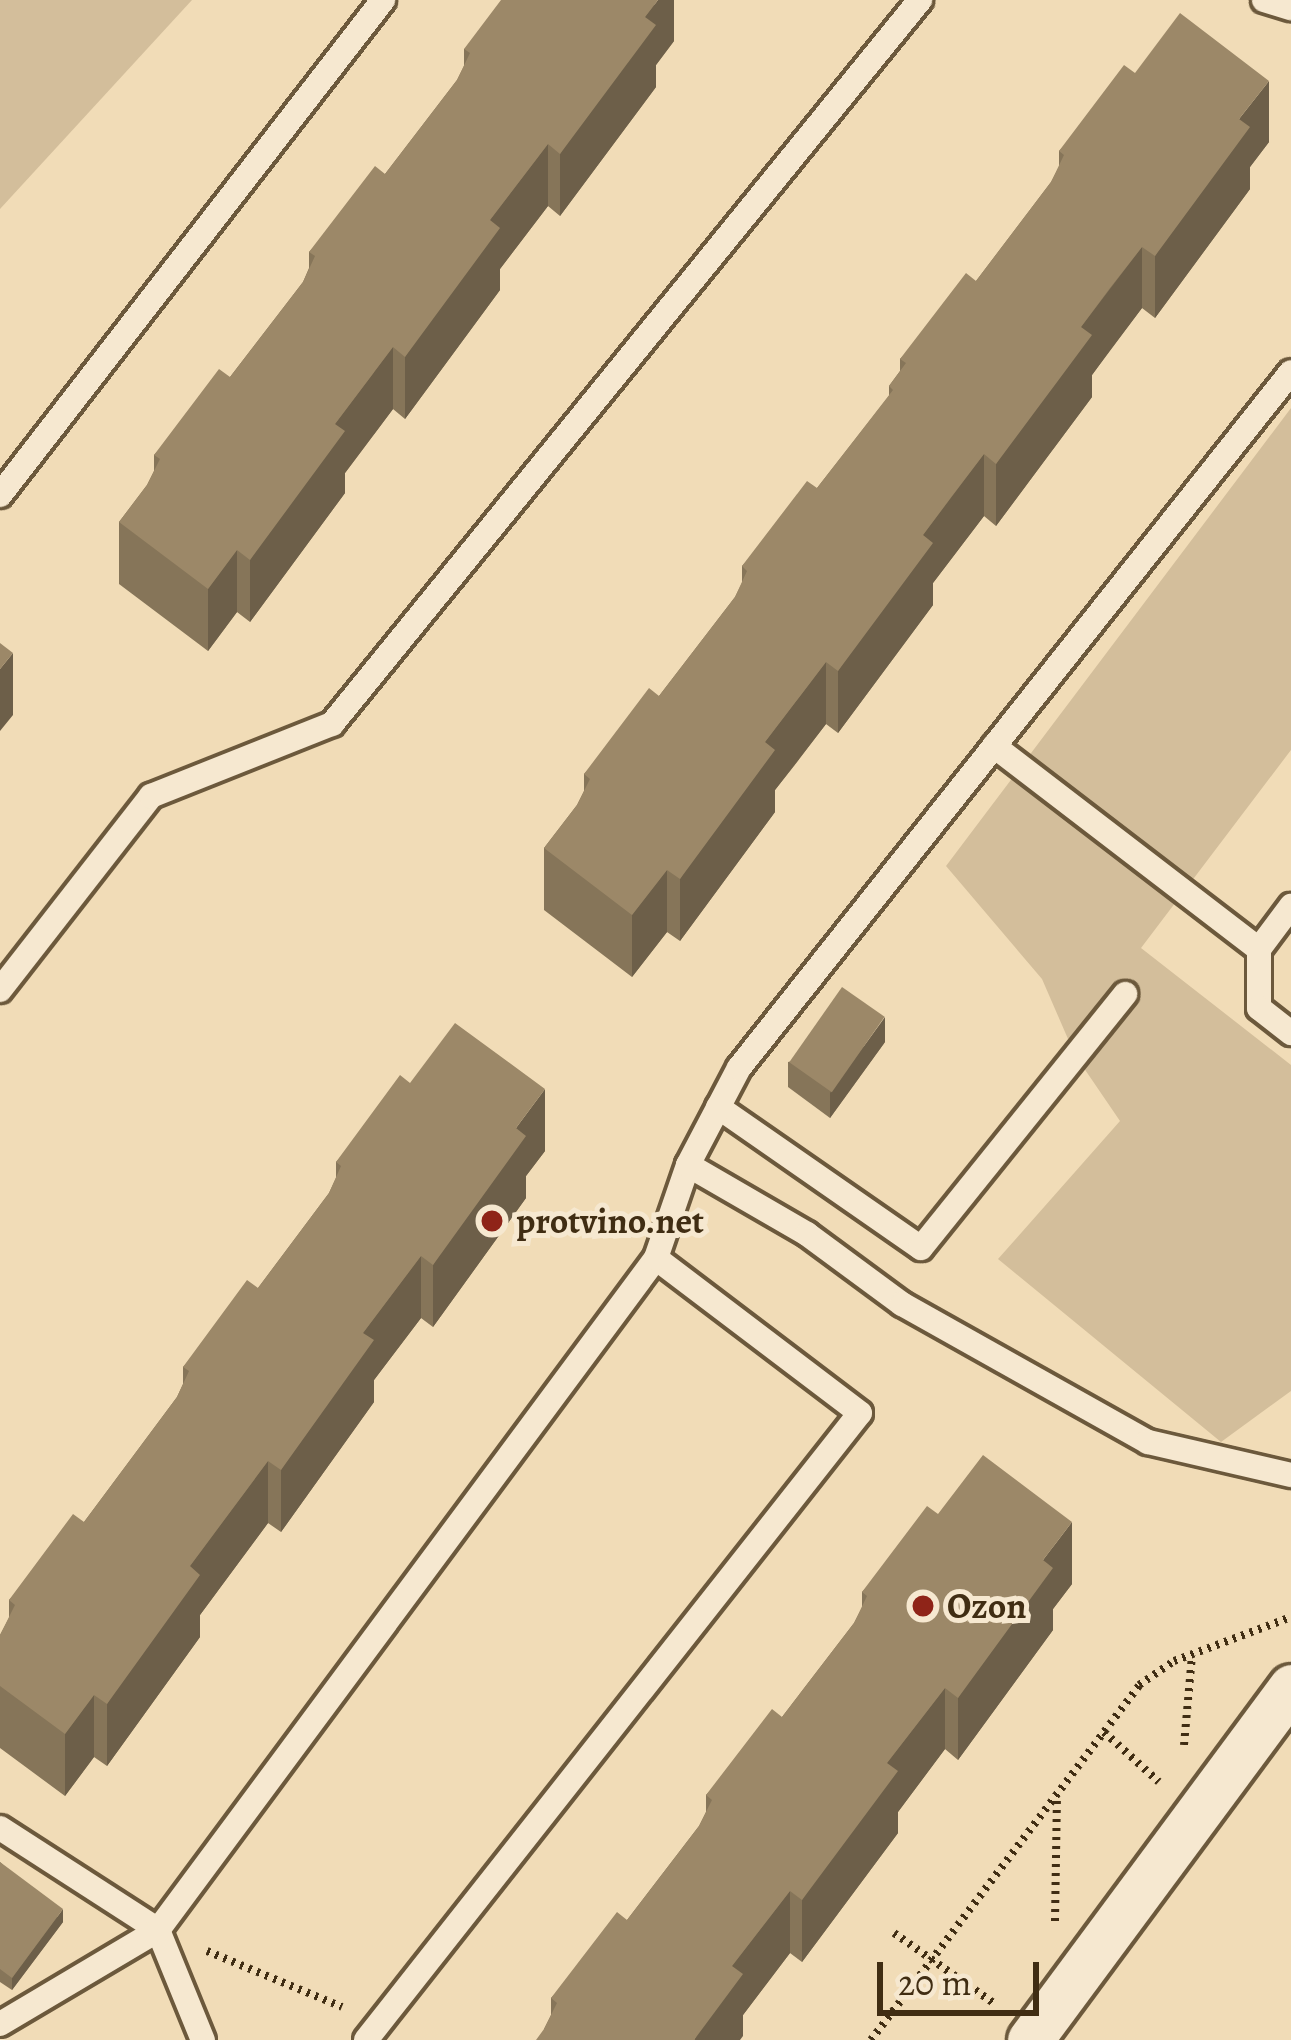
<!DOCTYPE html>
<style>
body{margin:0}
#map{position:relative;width:1291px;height:2040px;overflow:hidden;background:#f1dcb7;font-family:Alegreya,serif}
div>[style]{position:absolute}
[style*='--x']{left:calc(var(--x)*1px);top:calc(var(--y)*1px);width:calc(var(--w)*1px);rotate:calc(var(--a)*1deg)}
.green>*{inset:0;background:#d3be9b}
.path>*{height:8px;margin-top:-4px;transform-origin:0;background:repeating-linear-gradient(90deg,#402d13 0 3px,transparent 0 9px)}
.roads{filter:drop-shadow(3px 0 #6c593c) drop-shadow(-3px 0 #6c593c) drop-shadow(0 3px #6c593c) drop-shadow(0 -3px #6c593c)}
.lane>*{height:24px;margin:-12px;padding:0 12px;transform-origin:12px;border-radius:12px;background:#f6e8d0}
.street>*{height:45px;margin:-22.5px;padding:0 22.5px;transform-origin:22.5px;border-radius:22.5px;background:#f6e8d0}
.wall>*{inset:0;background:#867559}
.shaded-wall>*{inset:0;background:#6d5f49}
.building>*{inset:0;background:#9c8868;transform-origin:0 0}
.dots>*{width:33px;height:33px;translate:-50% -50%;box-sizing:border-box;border:6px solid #f6e8d0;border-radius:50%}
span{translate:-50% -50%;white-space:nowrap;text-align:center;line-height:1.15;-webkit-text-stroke:10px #f6e8d0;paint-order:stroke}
.poi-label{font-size:36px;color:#402d13;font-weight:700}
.left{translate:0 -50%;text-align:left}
.scale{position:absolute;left:877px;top:1962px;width:162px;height:54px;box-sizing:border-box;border:6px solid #402d13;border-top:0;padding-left:15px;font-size:36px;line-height:42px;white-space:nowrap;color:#402d13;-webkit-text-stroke:9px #f6e8d0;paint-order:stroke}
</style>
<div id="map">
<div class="green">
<i style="clip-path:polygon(0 0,192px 0,0 209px)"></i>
<i style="clip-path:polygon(1291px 408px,1291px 750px,1141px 948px,1291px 1065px,1291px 1391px,1221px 1442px,998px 1259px,1120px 1121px,1075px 1055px,1042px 979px,946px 866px)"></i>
</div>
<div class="path">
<i style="--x:1104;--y:1732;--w:74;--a:42.3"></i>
<i style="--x:1184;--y:1745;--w:90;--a:-84.9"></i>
<i style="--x:1055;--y:1921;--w:123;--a:-89.1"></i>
<i style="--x:894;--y:1933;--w:123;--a:35.1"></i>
<i style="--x:207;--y:1951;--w:146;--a:22.5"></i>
<i style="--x:871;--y:2040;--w:445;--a:-52.9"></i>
<i style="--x:1139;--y:1685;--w:42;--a:-34.4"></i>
<i style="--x:1174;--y:1661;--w:125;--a:-20.6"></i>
</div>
<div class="roads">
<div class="lane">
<i style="--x:1264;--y:0;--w:28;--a:17"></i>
<i style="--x:0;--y:495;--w:626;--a:-52.27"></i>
<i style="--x:994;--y:746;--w:334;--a:37.5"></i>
<i style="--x:1259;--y:949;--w:54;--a:-53.3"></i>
<i style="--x:1259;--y:949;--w:59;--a:90"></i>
<i style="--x:1259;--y:1008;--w:41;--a:38"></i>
<i style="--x:0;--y:990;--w:246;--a:-52.1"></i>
<i style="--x:151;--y:796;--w:195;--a:-21.7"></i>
<i style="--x:332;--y:724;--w:933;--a:-50.92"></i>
<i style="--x:718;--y:1107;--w:247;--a:34.8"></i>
<i style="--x:921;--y:1248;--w:326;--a:-51.2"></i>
<i style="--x:688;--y:1165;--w:138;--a:30.1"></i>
<i style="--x:807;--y:1234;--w:118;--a:36.4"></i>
<i style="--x:902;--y:1304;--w:282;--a:29.3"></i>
<i style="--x:1148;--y:1442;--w:147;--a:13"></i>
<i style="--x:0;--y:1828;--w:188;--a:32.8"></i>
<i style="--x:158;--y:1930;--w:119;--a:67.8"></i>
<i style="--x:0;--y:2024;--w:184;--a:-30.7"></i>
<i style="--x:158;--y:1930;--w:836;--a:-53.46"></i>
<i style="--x:366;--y:2040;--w:798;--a:-51.77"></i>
<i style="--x:860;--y:1413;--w:256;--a:-142.8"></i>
<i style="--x:656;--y:1258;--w:98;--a:-71"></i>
<i style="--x:688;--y:1165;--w:110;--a:-62.3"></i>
<i style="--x:739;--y:1068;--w:888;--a:-51.58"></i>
</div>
<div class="street">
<i style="--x:1030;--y:2040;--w:439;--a:-53.5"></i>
</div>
</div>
<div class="wall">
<i style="clip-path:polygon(674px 0,674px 41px,656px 65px,656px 87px,560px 216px,548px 206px,500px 269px,500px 290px,405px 419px,393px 409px,345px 473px,345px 493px,250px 622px,237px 612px,208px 651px,119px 584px,119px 522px,147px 485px,154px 471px,154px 455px,230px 377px,303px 282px,309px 268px,309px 252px,385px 174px,457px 80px,464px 66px,464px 49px)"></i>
<i style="clip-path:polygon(1135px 73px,1269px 142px,1250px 167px,1250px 189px,1155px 318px,1142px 308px,1110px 350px,1092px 375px,1092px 397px,996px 526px,984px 516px,952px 558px,933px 583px,933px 605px,838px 733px,826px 724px,794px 766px,775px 790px,775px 812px,680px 941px,667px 932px,632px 977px,544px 910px,544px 848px,577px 805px,584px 791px,584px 774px,659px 696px,735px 597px,742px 583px,742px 566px,817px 488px,889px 396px,889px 386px,900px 371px,900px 359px,976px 281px,1051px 182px,1059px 167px,1059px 151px)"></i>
<i style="clip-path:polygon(885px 1042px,830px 1118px,788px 1087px,788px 1062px)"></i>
<i style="clip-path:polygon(410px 1083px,545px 1151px,526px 1176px,526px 1198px,433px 1327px,421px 1318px,374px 1380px,374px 1402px,281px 1532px,268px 1523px,200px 1615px,200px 1637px,107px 1766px,94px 1757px,65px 1796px,0 1748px,0 1635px,9px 1618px,9px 1600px,84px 1522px,177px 1397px,183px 1384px,183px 1367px,258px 1288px,329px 1193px,336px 1178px,336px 1162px)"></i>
<i style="clip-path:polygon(938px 1514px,1072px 1584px,1053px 1609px,1053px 1630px,958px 1760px,945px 1749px,898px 1812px,898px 1833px,802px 1962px,790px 1953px,743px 2015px,743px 2036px,544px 2029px,551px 2015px,551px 1998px,627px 1920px,699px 1826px,706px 1812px,706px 1795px,782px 1717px,854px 1623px,862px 1608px,862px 1592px)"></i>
<i style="clip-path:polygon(0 1862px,63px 1922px,12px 1990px,0 1982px)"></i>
</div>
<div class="shaded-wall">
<i style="clip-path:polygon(658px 0,674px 0,674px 41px,656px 65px,656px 87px,560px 216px,560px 154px,645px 17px)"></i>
<i style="clip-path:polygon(1269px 81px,1269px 142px,1250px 167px,1250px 189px,1155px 318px,1155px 256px,1239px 119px)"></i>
<i style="clip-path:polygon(548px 144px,548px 206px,500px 269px,500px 290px,405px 419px,405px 357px,490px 220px)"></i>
<i style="clip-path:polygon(1142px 247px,1142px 308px,1092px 375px,1092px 397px,996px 526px,996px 464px,1081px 327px)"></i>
<i style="clip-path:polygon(393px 347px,393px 409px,345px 473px,345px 493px,250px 622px,250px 560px,335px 424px)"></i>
<i style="clip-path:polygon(984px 454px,984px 516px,933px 583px,933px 605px,838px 733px,838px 671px,923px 535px)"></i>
<i style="clip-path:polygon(237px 550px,237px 612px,208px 651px,208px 589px)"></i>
<i style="clip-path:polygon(13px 653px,13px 715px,0 731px,0 669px)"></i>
<i style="clip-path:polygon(826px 662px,826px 724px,775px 790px,775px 812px,680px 941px,680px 879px,765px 742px)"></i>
<i style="clip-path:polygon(667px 870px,667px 932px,632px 977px,632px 915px)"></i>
<i style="clip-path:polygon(885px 1017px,885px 1042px,830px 1118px,830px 1093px)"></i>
<i style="clip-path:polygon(545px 1089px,545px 1151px,526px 1176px,526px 1198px,433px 1327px,433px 1265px,516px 1128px)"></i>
<i style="clip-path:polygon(421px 1256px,421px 1318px,374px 1380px,374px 1402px,281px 1532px,281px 1470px,363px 1333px)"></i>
<i style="clip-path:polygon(268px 1461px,268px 1523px,200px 1615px,200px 1637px,107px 1766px,107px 1704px,190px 1566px)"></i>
<i style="clip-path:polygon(1072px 1522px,1072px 1584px,1053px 1609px,1053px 1630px,958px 1760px,958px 1698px,1043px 1560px)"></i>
<i style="clip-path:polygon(945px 1688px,945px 1749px,898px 1812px,898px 1833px,802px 1962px,802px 1900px,887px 1763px)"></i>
<i style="clip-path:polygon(94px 1695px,94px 1757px,65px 1796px,65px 1734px)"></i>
<i style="clip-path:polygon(790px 1891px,790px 1953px,743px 2015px,743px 2036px,740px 2040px,694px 2040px,732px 1966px)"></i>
<i style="clip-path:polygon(63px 1909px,63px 1922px,12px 1990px,12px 1978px)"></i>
</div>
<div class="building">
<i style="clip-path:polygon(501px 0,658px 0,645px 17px,656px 25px,560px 154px,548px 144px,490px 220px,500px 228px,405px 357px,393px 347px,335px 424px,345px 431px,250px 560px,237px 550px,208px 589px,119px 522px,147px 485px,160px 459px,154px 455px,219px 369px,230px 377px,303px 282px,315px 256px,309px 252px,375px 166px,385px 174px,457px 80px,470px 53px,464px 49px)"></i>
<i style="clip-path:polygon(1180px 13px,1269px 81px,1239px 119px,1250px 127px,1155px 256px,1142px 247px,1110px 288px,1081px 327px,1092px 335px,996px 464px,984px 454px,952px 496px,923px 535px,933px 543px,838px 671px,826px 662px,794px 704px,765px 742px,775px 750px,680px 879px,667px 870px,632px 915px,544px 848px,577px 805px,590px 779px,584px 774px,649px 688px,659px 696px,735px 597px,747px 571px,742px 566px,807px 481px,817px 488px,893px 390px,889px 386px,906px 363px,900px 359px,966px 273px,976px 281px,1051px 182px,1064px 155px,1059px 151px,1124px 65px,1135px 73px)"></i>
<i style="clip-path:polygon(0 643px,13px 653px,0 669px)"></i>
<i style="left:842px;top:987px;width:52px;height:92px;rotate:35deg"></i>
<i style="clip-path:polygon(455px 1023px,545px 1089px,516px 1128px,526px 1136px,433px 1265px,421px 1256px,363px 1333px,374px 1340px,281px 1470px,268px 1461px,190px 1566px,200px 1575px,107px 1704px,94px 1695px,65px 1734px,0 1686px,0 1635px,15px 1605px,9px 1600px,73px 1514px,84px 1522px,177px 1397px,189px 1371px,183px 1367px,247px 1280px,258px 1288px,329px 1193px,341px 1166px,336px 1162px,400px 1075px,410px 1083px)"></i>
<i style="clip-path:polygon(983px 1455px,1072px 1522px,1043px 1560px,1053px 1568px,958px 1698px,945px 1688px,887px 1763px,898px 1771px,802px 1900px,790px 1891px,732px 1966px,743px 1974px,694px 2040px,536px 2040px,544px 2029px,557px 2003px,551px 1998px,617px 1912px,627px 1920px,699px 1826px,712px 1800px,706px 1795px,772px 1709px,782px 1717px,854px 1623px,867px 1596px,862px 1592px,927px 1506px,938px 1514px)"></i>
<i style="clip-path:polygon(0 1862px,63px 1909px,12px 1978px,0 1969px)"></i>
</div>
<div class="dots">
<i style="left:492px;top:1221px;background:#8f2418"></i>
<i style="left:923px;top:1606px;background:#8f2418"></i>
</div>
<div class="poi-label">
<span class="left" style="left:516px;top:1221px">protvino.net</span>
<span class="left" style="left:947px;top:1606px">Ozon</span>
</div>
<div class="scale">20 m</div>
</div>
